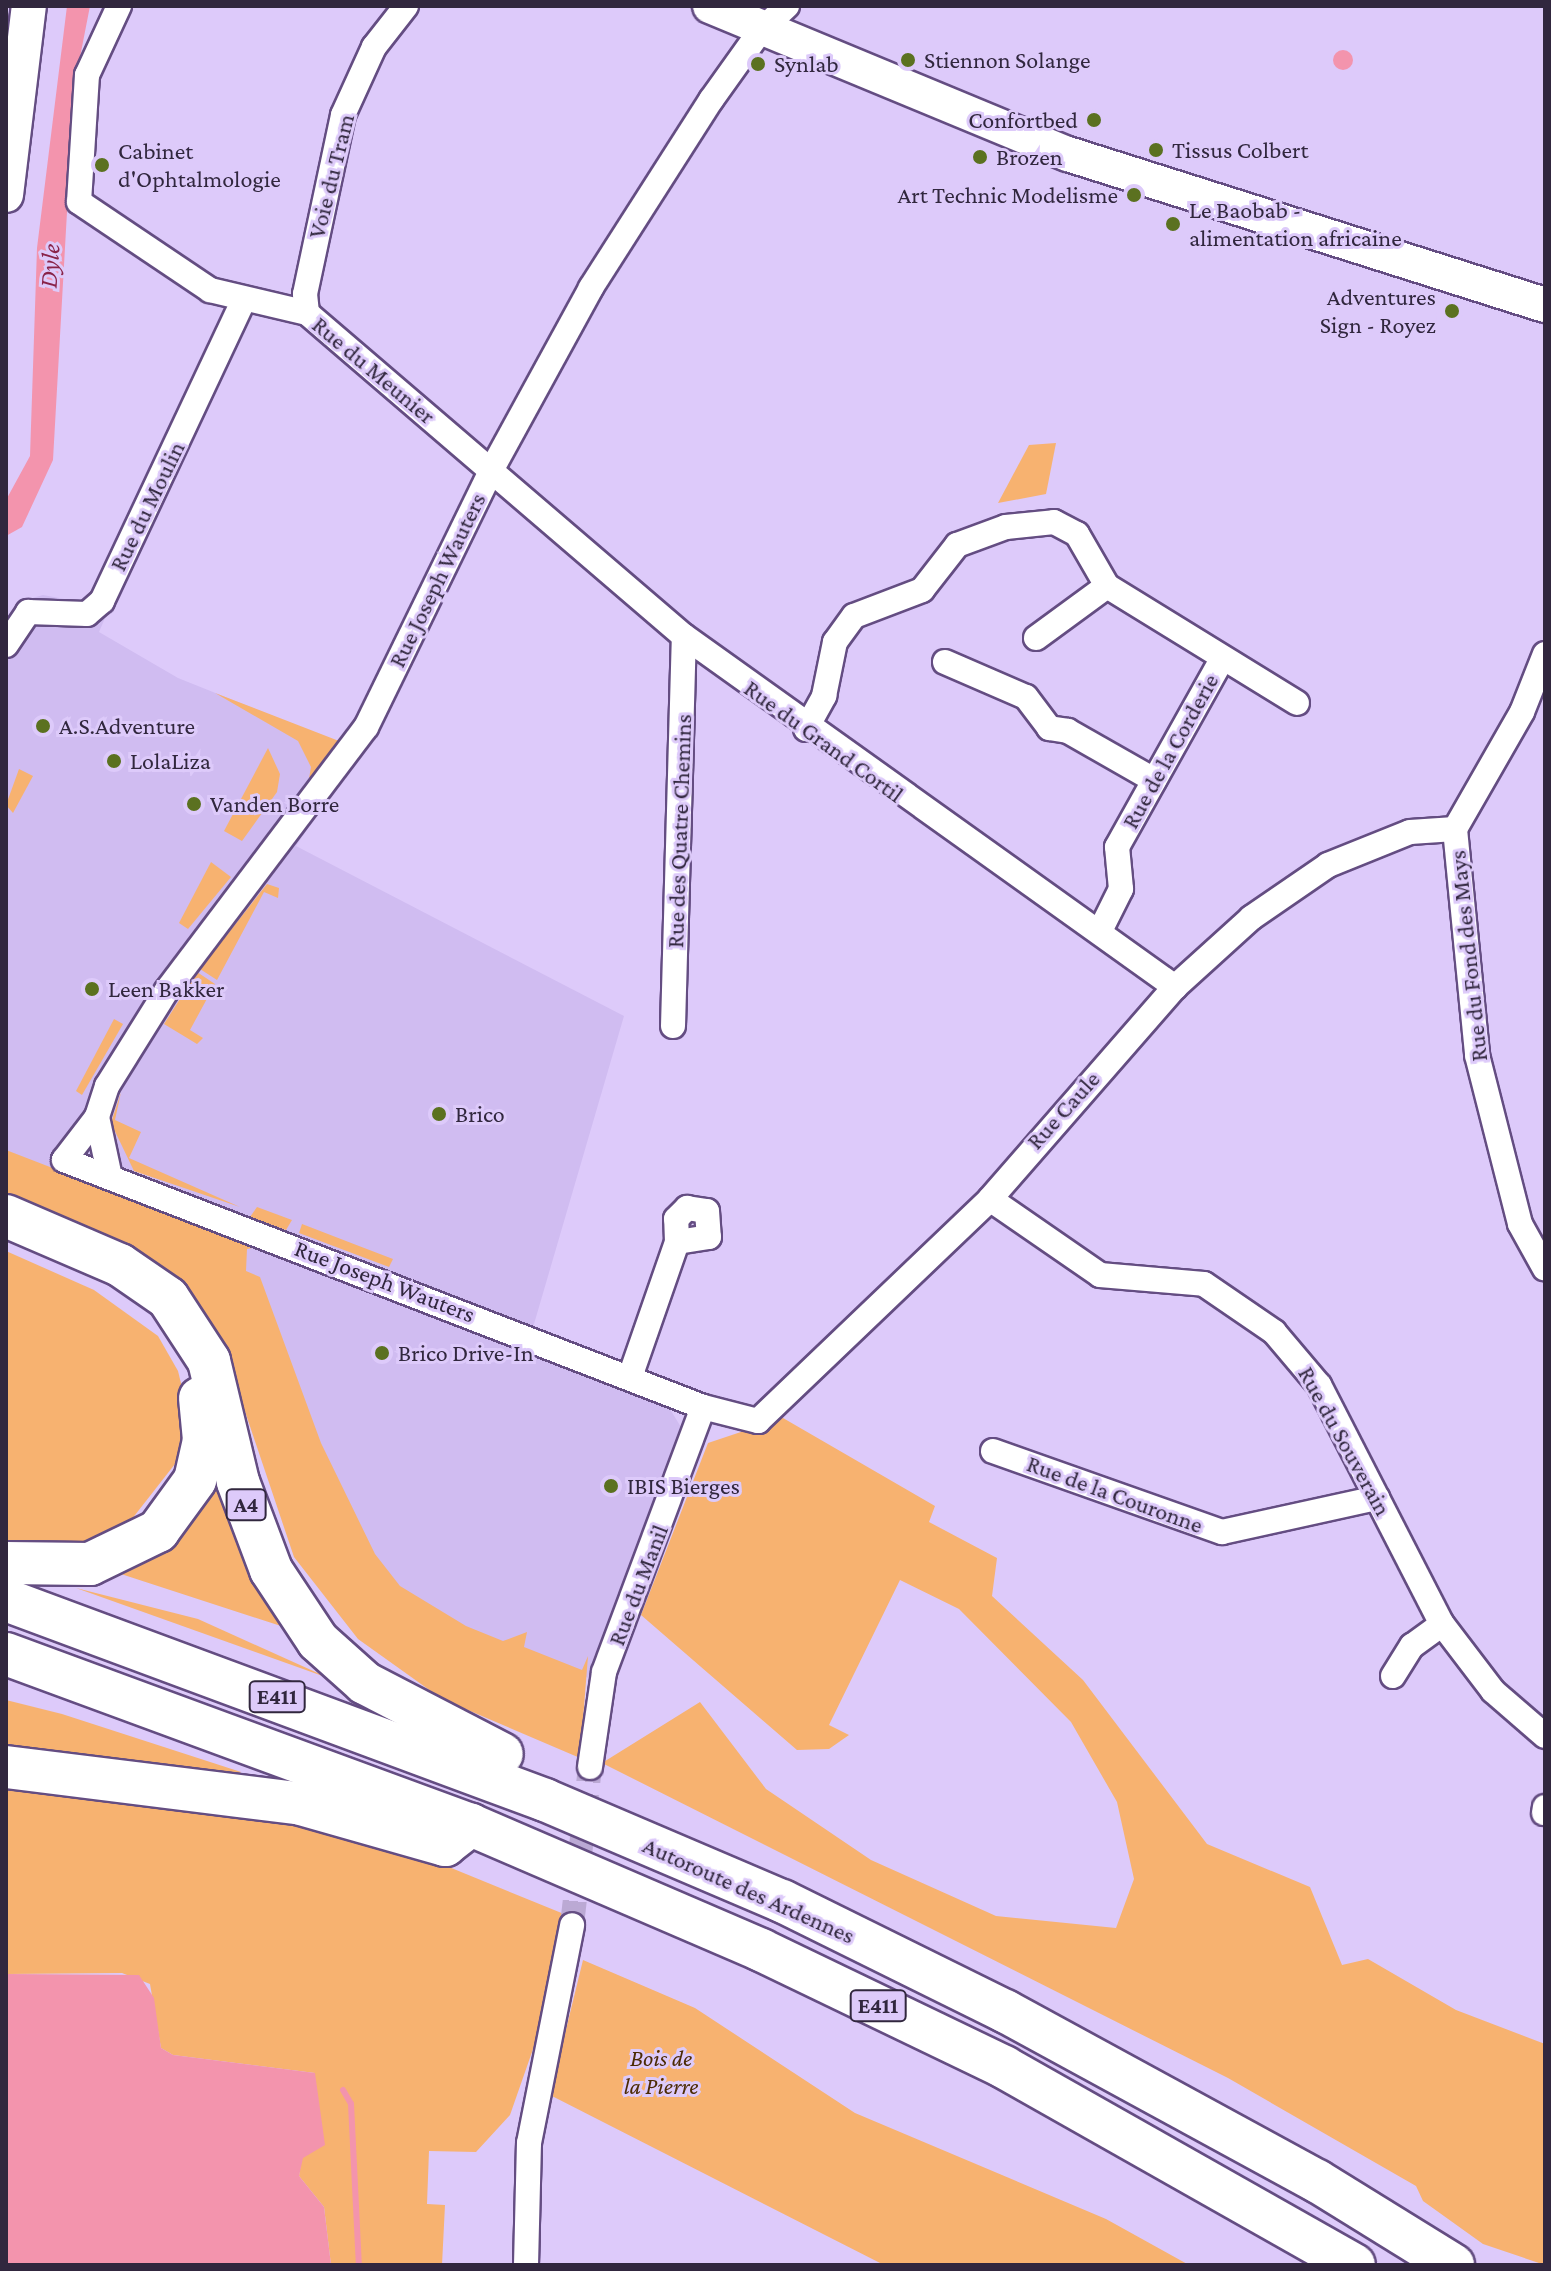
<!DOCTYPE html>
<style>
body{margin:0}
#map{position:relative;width:1551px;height:2271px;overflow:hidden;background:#ddcafa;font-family:"Crimson Pro",serif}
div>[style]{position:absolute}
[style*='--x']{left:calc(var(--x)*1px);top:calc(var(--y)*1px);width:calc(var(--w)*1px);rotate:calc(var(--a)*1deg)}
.built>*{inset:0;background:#d0bcf1}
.green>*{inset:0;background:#f7b270}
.water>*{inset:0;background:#f394ad}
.round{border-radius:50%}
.stream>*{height:6px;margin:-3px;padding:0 3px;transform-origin:3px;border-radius:3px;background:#f394ad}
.street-tunnel>*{height:24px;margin-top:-12px;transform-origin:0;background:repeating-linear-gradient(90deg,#bba9d4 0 24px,transparent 0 36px)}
.roads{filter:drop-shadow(2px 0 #644d82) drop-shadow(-2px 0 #644d82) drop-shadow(0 2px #644d82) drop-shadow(0 -2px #644d82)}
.street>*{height:24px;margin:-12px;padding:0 12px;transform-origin:12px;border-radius:12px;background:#fff}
.secondary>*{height:34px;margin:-17px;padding:0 17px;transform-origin:17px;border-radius:17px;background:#fff}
.highway>*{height:42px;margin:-21px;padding:0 21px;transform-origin:21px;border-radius:21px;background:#fff}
.dots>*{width:22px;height:22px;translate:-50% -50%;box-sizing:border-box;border:4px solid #ddcafa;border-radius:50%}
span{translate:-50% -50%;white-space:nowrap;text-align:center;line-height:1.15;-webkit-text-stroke:6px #ddcafa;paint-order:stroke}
.shield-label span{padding:2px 6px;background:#ddcafa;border:2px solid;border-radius:6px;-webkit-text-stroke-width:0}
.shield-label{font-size:22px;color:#31273e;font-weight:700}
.poi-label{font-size:24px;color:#31273e}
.left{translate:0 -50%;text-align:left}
.right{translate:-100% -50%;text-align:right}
.street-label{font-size:24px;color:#31273e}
.park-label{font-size:24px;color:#4b2a03;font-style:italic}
.water-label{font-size:26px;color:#892248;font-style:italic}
.frame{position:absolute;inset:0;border:8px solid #31273e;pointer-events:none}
</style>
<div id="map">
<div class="built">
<i style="clip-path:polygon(43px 595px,81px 602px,105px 618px,99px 632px,178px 678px,360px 751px,296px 846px,624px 1016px,527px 1348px,668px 1406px,684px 1432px,591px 1679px,464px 1630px,384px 1584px,336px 1500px,6px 1163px,6px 626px,22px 601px)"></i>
</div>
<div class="green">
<i style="clip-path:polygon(1056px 443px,1046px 494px,998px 503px,1029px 445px)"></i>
<i style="clip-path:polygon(215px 693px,339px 741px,307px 790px,311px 767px,298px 741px)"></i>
<i style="clip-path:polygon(268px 748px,280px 774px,277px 792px,242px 841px,224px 831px)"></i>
<i style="clip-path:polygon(19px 769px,33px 776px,13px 813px,6px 805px)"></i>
<i style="clip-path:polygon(211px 862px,231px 877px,188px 929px,179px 923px)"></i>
<i style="clip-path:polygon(267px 884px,279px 888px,278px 898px,264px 892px,217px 980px,200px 969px)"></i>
<i style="clip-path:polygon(197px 972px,215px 984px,190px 1030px,203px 1038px,197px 1044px,164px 1024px)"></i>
<i style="clip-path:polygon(114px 1019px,123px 1024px,82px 1095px,76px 1091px)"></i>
<i style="clip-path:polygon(121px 1092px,115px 1120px,141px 1132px,129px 1158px,240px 1207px,134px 1171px,111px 1123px)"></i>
<i style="clip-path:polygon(6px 1150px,257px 1247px,247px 1249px,246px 1271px,260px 1277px,321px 1443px,375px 1554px,400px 1586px,466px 1626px,503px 1641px,527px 1632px,524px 1647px,582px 1670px,588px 1656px,580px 1758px,442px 1699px,358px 1639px,294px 1557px,230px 1367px,6px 1196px)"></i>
<i style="clip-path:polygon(257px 1207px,292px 1220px,286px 1230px,250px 1217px)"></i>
<i style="clip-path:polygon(302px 1224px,359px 1246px,393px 1259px,389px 1267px,299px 1233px)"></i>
<i style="clip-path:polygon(6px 1251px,94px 1290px,158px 1336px,178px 1371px,188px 1412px,182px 1455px,128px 1524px,80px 1543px,6px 1540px)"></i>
<i style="clip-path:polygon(783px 1418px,935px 1506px,929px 1522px,997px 1558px,992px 1596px,1083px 1680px,1207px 1844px,1310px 1887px,1342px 1965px,1368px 1959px,1456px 2010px,1545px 2044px,1545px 2265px,1483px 2244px,1423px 2201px,1416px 2186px,1228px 2078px,602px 1763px,700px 1702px,766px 1789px,871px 1860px,996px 1916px,1116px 1928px,1134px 1879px,1117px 1802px,1071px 1722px,959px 1609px,900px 1580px,829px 1725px,849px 1735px,829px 1749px,797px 1750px,641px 1615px,708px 1443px)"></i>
<i style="clip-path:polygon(214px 1477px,234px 1528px,284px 1627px,121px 1574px,149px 1557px)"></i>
<i style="clip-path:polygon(76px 1588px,198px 1619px,331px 1679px)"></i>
<i style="clip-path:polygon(6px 1700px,62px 1714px,241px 1772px,231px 1781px,6px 1757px)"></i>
<i style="clip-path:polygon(6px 1787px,285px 1821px,422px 1856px,564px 1914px,539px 2032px,510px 2115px,476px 2152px,429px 2151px,427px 2204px,445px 2205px,442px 2265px,331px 2265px,324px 2207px,299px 2176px,315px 2073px,173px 2055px,161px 2048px,150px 1984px,122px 1973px,6px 1974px)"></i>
<i style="clip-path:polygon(583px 1960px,695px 2008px,855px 2113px,1106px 2219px,1189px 2265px,884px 2265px,550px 2095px)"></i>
</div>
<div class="water">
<i style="clip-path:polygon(67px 6px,90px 6px,74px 88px,53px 460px,22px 527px,6px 536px,6px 500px,30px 456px,37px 248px)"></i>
<i class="round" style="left:1333px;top:50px;width:20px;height:20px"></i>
<i style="clip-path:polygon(6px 1974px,139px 1975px,154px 1998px,161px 2048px,173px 2055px,315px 2073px,325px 2145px,303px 2158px,299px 2176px,324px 2207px,331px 2265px,6px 2265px)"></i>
</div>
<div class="stream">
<i style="--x:343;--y:2090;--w:16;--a:60"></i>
<i style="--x:351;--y:2104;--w:161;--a:87.2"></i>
</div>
<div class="street-tunnel">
<i style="--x:572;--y:1925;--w:159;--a:-83.5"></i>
</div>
<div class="roads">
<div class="street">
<i style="--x:119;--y:6;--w:76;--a:114.9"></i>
<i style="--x:87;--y:75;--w:127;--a:93.6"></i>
<i style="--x:79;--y:202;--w:158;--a:33.9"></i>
<i style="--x:210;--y:290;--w:100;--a:13.3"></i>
<i style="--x:307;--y:313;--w:496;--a:40.6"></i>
<i style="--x:684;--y:636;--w:604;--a:35.56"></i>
<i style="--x:787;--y:6;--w:35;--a:137"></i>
<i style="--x:761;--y:30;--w:86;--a:125.5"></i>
<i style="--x:711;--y:100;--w:223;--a:122.6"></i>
<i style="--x:591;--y:288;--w:206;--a:118.7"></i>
<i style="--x:492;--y:469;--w:287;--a:116"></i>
<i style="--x:366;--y:727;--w:330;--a:127.1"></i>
<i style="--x:167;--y:990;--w:113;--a:122"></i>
<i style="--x:107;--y:1086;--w:33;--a:108"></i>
<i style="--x:97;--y:1117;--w:54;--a:127.5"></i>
<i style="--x:64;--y:1160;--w:685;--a:21.13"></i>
<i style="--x:703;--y:1407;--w:57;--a:14.3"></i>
<i style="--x:758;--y:1421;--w:321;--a:-43.7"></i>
<i style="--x:990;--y:1199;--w:281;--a:-48.9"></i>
<i style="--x:1175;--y:987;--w:103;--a:-42.2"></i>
<i style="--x:1251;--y:918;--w:93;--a:-34.5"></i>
<i style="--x:1328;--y:865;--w:88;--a:-21.9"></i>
<i style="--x:1410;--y:832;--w:45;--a:-3.8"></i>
<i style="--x:307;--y:313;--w:19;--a:-96"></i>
<i style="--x:305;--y:294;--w:183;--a:-78"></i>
<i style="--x:343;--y:115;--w:75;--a:-65.5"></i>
<i style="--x:374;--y:47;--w:52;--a:-52"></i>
<i style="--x:1036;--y:638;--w:88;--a:-36.2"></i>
<i style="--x:6;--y:645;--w:40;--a:-56"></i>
<i style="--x:28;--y:612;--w:59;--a:1.9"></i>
<i style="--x:87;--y:614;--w:20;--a:-41"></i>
<i style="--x:102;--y:601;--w:331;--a:-64.8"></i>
<i style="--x:1545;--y:654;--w:62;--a:111.6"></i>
<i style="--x:1522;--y:712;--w:135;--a:119.8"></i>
<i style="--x:1455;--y:829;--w:227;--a:84.4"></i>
<i style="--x:1477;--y:1055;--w:174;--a:75.7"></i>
<i style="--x:1520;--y:1224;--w:51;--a:60.9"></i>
<i style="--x:945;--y:662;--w:88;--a:23.4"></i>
<i style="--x:1026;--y:697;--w:39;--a:53"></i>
<i style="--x:1049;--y:728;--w:19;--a:9"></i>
<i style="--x:1068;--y:731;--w:99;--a:29.7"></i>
<i style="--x:806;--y:729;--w:38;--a:-61"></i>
<i style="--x:824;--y:696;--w:55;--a:-78.5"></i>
<i style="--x:835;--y:642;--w:32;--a:-54"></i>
<i style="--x:854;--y:616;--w:73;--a:-20.9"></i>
<i style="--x:922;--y:590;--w:57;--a:-52.1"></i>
<i style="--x:957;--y:545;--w:52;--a:-20.2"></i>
<i style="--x:1006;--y:527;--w:48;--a:-5.9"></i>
<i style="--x:1054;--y:522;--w:26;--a:28"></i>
<i style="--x:1077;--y:534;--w:60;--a:60"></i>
<i style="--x:1107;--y:586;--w:223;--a:31.6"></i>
<i style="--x:1100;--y:931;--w:47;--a:-63.4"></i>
<i style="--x:1121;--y:889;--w:42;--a:-95.4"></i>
<i style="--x:1117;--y:847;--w:213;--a:-60.8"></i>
<i style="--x:673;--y:1026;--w:390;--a:-88.4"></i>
<i style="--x:97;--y:1117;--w:61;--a:77.8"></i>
<i style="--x:990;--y:1199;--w:134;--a:34.6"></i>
<i style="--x:1100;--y:1275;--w:104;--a:4.9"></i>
<i style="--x:1204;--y:1284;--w:85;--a:34.4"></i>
<i style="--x:1274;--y:1332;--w:70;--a:49.7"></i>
<i style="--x:1319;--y:1385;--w:269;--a:62.8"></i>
<i style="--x:1442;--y:1624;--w:84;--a:52.7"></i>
<i style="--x:1493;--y:1691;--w:69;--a:40.9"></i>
<i style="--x:630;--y:1377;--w:143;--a:-70.8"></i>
<i style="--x:677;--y:1242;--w:23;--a:-92"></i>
<i style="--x:676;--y:1219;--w:16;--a:-45"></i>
<i style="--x:687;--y:1208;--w:20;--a:9"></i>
<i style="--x:707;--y:1211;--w:26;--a:86"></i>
<i style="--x:709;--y:1237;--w:32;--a:171"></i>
<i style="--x:993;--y:1451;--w:243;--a:19.5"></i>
<i style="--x:1222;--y:1532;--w:159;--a:-12.4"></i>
<i style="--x:1393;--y:1676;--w:36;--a:-58"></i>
<i style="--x:1412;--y:1646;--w:37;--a:-36"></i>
<i style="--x:590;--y:1767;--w:96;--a:-81.6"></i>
<i style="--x:604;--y:1672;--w:283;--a:-69.5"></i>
<i style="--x:1544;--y:1813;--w:6;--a:-81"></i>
<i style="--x:526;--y:2265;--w:122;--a:-88.6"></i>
<i style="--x:529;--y:2143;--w:222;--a:-78.8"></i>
</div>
<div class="secondary">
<i style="--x:710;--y:6;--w:387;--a:22.5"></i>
<i style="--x:1068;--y:154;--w:500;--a:17.57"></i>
<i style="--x:6;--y:195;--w:190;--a:-83.1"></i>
</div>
<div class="highway">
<i style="--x:6;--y:1216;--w:124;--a:23.3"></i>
<i style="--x:120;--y:1265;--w:58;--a:34.5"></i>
<i style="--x:168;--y:1298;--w:75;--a:56.9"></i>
<i style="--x:209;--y:1361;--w:124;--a:76.5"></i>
<i style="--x:238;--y:1482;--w:94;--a:69.4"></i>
<i style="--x:271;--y:1570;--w:85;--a:56.5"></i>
<i style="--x:318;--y:1641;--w:63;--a:41.8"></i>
<i style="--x:365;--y:1683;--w:154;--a:27.4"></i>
<i style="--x:6;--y:1563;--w:84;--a:0.7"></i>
<i style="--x:90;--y:1564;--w:76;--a:-25.9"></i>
<i style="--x:158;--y:1531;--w:63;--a:-54"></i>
<i style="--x:195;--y:1480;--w:41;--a:-77.3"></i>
<i style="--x:204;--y:1440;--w:42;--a:-95.4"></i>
<i style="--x:6;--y:1600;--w:575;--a:20.36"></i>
<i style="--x:545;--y:1800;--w:258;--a:23.1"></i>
<i style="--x:782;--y:1901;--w:249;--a:26.3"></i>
<i style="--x:1005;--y:2011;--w:355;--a:28.6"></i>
<i style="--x:1317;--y:2181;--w:160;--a:31.7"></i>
<i style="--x:6;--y:1654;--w:495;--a:20.2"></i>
<i style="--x:471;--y:1825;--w:316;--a:23.3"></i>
<i style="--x:761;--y:1950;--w:270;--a:25.7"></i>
<i style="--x:1004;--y:2067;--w:402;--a:29.5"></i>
<i style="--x:6;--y:1767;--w:297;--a:7.1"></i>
<i style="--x:301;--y:1804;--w:150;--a:15.9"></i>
<i style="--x:445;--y:1845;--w:33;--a:-38"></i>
</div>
</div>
<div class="dots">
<i style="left:908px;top:60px;background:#5b7120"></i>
<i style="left:758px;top:64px;background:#5b7120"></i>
<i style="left:1094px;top:120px;background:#5b7120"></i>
<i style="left:1156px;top:150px;background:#5b7120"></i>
<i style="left:980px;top:157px;background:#5b7120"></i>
<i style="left:102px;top:165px;background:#5b7120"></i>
<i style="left:1134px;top:195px;background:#5b7120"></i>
<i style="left:1173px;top:224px;background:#5b7120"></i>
<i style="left:1452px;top:311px;background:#5b7120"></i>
<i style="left:43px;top:726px;background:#5b7120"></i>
<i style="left:114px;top:761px;background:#5b7120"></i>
<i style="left:194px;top:804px;background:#5b7120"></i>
<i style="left:92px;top:989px;background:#5b7120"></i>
<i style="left:439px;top:1114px;background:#5b7120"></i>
<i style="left:382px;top:1353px;background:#5b7120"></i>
<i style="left:611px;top:1486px;background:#5b7120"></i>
</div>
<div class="shield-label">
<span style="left:246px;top:1505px">A4</span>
<span style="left:277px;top:1697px">E411</span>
<span style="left:878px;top:2006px">E411</span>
</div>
<div class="poi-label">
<span class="left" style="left:924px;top:60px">Stiennon Solange</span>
<span class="left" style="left:774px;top:64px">Synlab</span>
<span class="right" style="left:1078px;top:120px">Confortbed</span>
<span class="left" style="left:1172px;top:150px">Tissus Colbert</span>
<span class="left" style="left:118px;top:165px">Cabinet<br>d'Ophtalmologie</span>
<span class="left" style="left:996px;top:157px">Brozen</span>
<span class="right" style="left:1118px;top:195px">Art Technic Modelisme</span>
<span class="left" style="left:1189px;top:224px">Le Baobab -<br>alimentation africaine</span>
<span class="right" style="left:1436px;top:311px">Adventures<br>Sign - Royez</span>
<span class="left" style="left:59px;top:726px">A.S.Adventure</span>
<span class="left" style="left:130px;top:761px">LolaLiza</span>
<span class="left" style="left:210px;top:804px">Vanden Borre</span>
<span class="left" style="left:108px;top:989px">Leen Bakker</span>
<span class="left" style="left:455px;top:1114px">Brico</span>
<span class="left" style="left:398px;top:1353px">Brico Drive-In</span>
<span class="left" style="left:627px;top:1486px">IBIS Bierges</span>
</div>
<div class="street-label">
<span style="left:331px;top:176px;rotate:-76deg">Voie du Tram</span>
<span style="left:374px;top:370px;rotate:40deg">Rue du Meunier</span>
<span style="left:147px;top:506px;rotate:-64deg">Rue du Moulin</span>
<span style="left:437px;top:580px;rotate:-64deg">Rue Joseph Wauters</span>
<span style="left:824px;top:741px;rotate:36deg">Rue du Grand Cortil</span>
<span style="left:1170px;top:751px;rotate:-61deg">Rue de la Corderie</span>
<span style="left:679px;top:831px;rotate:-88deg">Rue des Quatre Chemins</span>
<span style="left:1468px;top:956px;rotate:-96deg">Rue du Fond des Mays</span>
<span style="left:1063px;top:1110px;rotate:-48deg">Rue Caule</span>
<span style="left:385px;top:1281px;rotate:21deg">Rue Joseph Wauters</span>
<span style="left:1345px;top:1441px;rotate:61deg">Rue du Souverain</span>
<span style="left:1115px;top:1494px;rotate:20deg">Rue de la Couronne</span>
<span style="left:638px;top:1585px;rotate:-69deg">Rue du Manil</span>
<span style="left:749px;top:1890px;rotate:24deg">Autoroute des Ardennes</span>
</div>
<div class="park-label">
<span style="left:661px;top:2072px">Bois de<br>la Pierre</span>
</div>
<div class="water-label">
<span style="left:50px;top:266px;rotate:-86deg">Dyle</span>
</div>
<div class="frame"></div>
</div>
